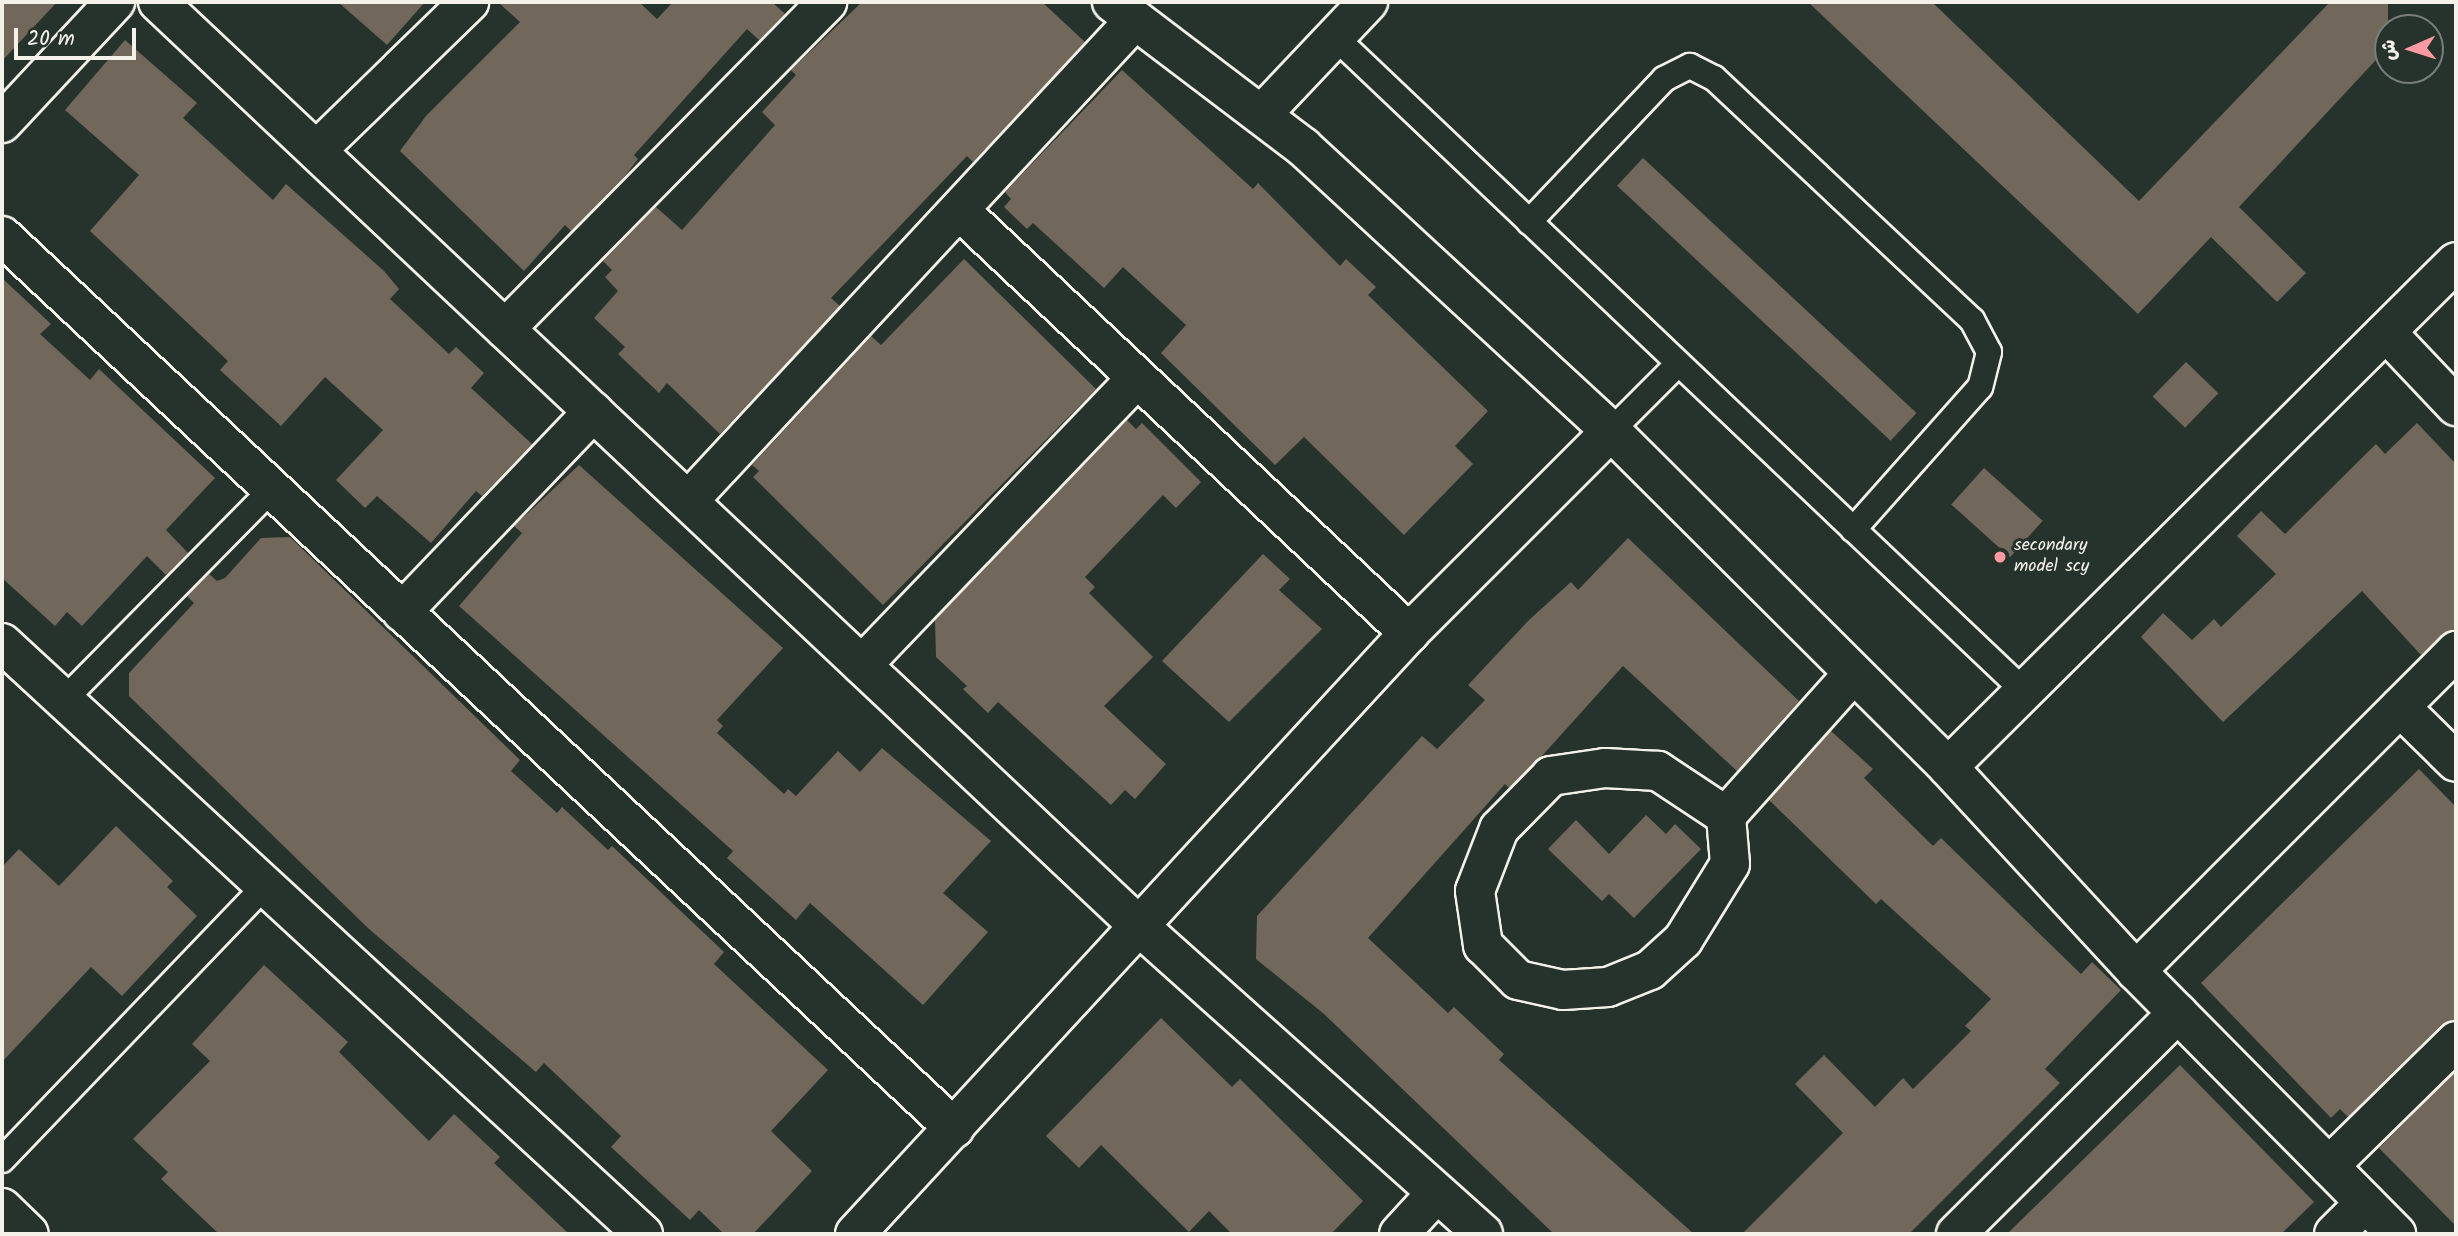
<!DOCTYPE html>
<meta charset="utf-8">
<style>
body{margin:0}
#map{position:relative;width:2458px;height:1236px;overflow:hidden;background:#26332d;font-family:Kalam,"Playpen Sans Arabic",sans-serif}
div>[style]{position:absolute}
[style*='--x']{left:calc(var(--x)*1px);top:calc(var(--y)*1px);width:calc(var(--w)*1px);rotate:calc(var(--a)*1deg)}
.building>*{inset:0;background:#72675b;transform-origin:0 0}
.roads{filter:drop-shadow(2px 0 #f4f1e8) drop-shadow(-2px 0 #f4f1e8) drop-shadow(0 2px #f4f1e8) drop-shadow(0 -2px #f4f1e8)}
.service>*{height:24px;margin:-12px;padding:0 12px;transform-origin:12px;border-radius:12px;background:#26332d}
.minor>*{height:38px;margin:-19px;padding:0 19px;transform-origin:19px;border-radius:19px;background:#26332d}
.secondary>*{height:38px;margin:-19px;padding:0 19px;transform-origin:19px;border-radius:19px;background:#26332d}
.dots>*{width:19px;height:19px;translate:-50% -50%;box-sizing:border-box;border:4px solid #26332d;border-radius:50%}
span{translate:-50% -50%;white-space:nowrap;text-align:center;line-height:1.15;-webkit-text-stroke:6px #26332d;paint-order:stroke}
.poi-label{font-size:18px;color:#f4f1e8}
.left{translate:0 -50%;text-align:left}
.frame{position:absolute;inset:0;border:4px solid #f4f1e8;pointer-events:none}
.north{position:absolute;left:2374px;top:14px;width:70px;height:70px;box-sizing:border-box;background:#26332d;border:2px solid #787f78;border-radius:50%;rotate:267deg;font-size:19px;font-weight:700;line-height:28px;text-align:center;color:#f4f1e8}
.north::after{content:'';display:block;margin:auto;width:24px;height:32px;background:#ff9aa2;clip-path:polygon(50% 0,100% 100%,50% 72%,0 100%)}
.scale{position:absolute;left:14px;top:28px;width:122px;height:32px;box-sizing:border-box;border:4px solid #f4f1e8;border-top:0;padding-left:9px;font-size:21px;line-height:24px;white-space:nowrap;color:#f4f1e8;-webkit-text-stroke:5px #26332d;paint-order:stroke}
</style>
<div id="map">
<div class="building">
<i style="clip-path:polygon(2px 2px,57px 2px,2px 61px)"></i>
<i style="clip-path:polygon(338px 2px,425px 2px,387px 45px)"></i>
<i style="clip-path:polygon(498px 2px,639px 2px,657px 19px,673px 2px,772px 2px,785px 14px,759px 40px,747px 29px,634px 155px,638px 159px,624px 177px,571px 231px,565px 225px,524px 271px,400px 151px,426px 116px,520px 22px)"></i>
<i style="clip-path:polygon(862px 2px,1042px 2px,1085px 42px,973px 162px,967px 156px,831px 298px,840px 306px,720px 434px,667px 383px,659px 393px,618px 354px,625px 347px,594px 318px,618px 291px,605px 277px,612px 270px,603px 261px,656px 207px,682px 230px,775px 125px,762px 112px,796px 75px,791px 70px)"></i>
<i style="clip-path:polygon(1808px 2px,1932px 2px,2139px 201px,2330px 2px,2388px 2px,2388px 47px,2239px 207px,2306px 273px,2277px 302px,2211px 237px,2138px 314px)"></i>
<i style="clip-path:polygon(125px 40px,197px 103px,183px 118px,273px 200px,286px 184px,384px 271px,399px 289px,390px 299px,449px 354px,456px 347px,484px 373px,471px 388px,532px 444px,482px 496px,476px 491px,431px 543px,377px 496px,365px 508px,336px 480px,383px 430px,325px 377px,281px 426px,220px 370px,228px 361px,90px 231px,139px 175px,65px 110px)"></i>
<i style="clip-path:polygon(1122px 70px,1253px 189px,1258px 183px,1340px 266px,1346px 259px,1376px 287px,1368px 295px,1488px 411px,1455px 446px,1473px 464px,1404px 535px,1304px 437px,1275px 465px,1161px 353px,1186px 325px,1123px 267px,1104px 288px,1033px 223px,1027px 229px,1004px 207px,1011px 199px,1005px 192px)"></i>
<i style="left:1643px;top:158px;width:374px;height:38px;rotate:43deg"></i>
<i style="clip-path:polygon(964px 259px,1096px 389px,883px 605px,753px 477px,759px 471px,752px 465px,871px 336px,881px 345px)"></i>
<i style="clip-path:polygon(2px 278px,51px 324px,40px 334px,90px 380px,99px 369px,215px 478px,166px 530px,188px 553px,166px 575px,147px 556px,82px 626px,67px 612px,55px 626px,2px 578px)"></i>
<i style="left:2186px;top:362px;width:45px;height:48px;rotate:44deg"></i>
<i style="clip-path:polygon(1127px 420px,1136px 429px,1142px 423px,1201px 482px,1176px 508px,1163px 495px,1085px 577px,1095px 587px,1089px 593px,1153px 657px,1104px 706px,1166px 764px,1135px 799px,1125px 790px,1111px 805px,998px 702px,988px 713px,963px 689px,967px 686px,936px 657px,935px 620px)"></i>
<i style="clip-path:polygon(2417px 423px,2456px 464px,2456px 627px,2421px 655px,2362px 591px,2223px 722px,2141px 637px,2163px 613px,2192px 640px,2214px 619px,2221px 627px,2276px 574px,2237px 536px,2261px 511px,2285px 534px,2376px 444px,2385px 454px)"></i>
<i style="clip-path:polygon(579px 465px,783px 648px,717px 720px,723px 726px,717px 733px,784px 794px,788px 789px,796px 796px,838px 751px,860px 772px,882px 748px,991px 841px,943px 893px,988px 932px,923px 1005px,810px 903px,796px 920px,727px 858px,733px 851px,459px 606px,522px 533px,514px 526px)"></i>
<i style="left:1984px;top:468px;width:79px;height:49px;rotate:42deg"></i>
<i style="clip-path:polygon(290px 537px,520px 760px,511px 771px,557px 813px,562px 807px,608px 850px,612px 846px,724px 952px,714px 964px,828px 1070px,771px 1131px,812px 1171px,753px 1234px,724px 1234px,699px 1210px,690px 1220px,611px 1147px,621px 1136px,544px 1063px,536px 1072px,369px 929px,129px 696px,129px 673px,194px 603px,187px 596px,209px 574px,217px 581px,225px 578px,261px 538px)"></i>
<i style="clip-path:polygon(1628px 538px,1799px 701px,1737px 771px,1623px 666px,1541px 757px,1509px 788px,1505px 784px,1368px 938px,1448px 1013px,1454px 1007px,1504px 1054px,1499px 1060px,1694px 1234px,1554px 1234px,1324px 1014px,1256px 959px,1257px 916px,1422px 736px,1437px 749px,1485px 700px,1468px 685px,1529px 620px,1571px 582px,1578px 590px)"></i>
<i style="clip-path:polygon(1263px 554px,1290px 579px,1279px 590px,1322px 629px,1229px 722px,1162px 661px)"></i>
<i style="clip-path:polygon(1831px 731px,1873px 769px,1864px 778px,1933px 846px,1941px 838px,2081px 974px,2092px 962px,2121px 990px,2045px 1069px,2060px 1083px,1909px 1234px,1742px 1234px,1843px 1133px,1795px 1084px,1824px 1055px,1875px 1107px,1903px 1078px,1913px 1089px,1971px 1031px,1965px 1026px,1991px 999px,1881px 899px,1876px 904px,1769px 800px)"></i>
<i style="clip-path:polygon(2419px 769px,2456px 807px,2456px 1020px,2441px 1025px,2348px 1117px,2340px 1109px,2331px 1118px,2201px 983px)"></i>
<i style="clip-path:polygon(1646px 815px,1666px 834px,1675px 824px,1701px 849px,1634px 918px,1609px 894px,1602px 901px,1548px 849px,1576px 820px,1609px 854px)"></i>
<i style="clip-path:polygon(116px 826px,173px 881px,167px 887px,197px 916px,122px 996px,91px 967px,2px 1062px,2px 867px,19px 849px,59px 886px)"></i>
<i style="clip-path:polygon(264px 965px,348px 1042px,339px 1052px,429px 1141px,454px 1114px,500px 1157px,494px 1163px,569px 1234px,219px 1234px,161px 1179px,168px 1172px,133px 1139px,210px 1061px,192px 1044px)"></i>
<i style="clip-path:polygon(1161px 1018px,1232px 1087px,1240px 1079px,1363px 1201px,1331px 1234px,1232px 1234px,1209px 1211px,1189px 1232px,1101px 1145px,1079px 1168px,1046px 1136px)"></i>
<i style="clip-path:polygon(2180px 1065px,2314px 1202px,2281px 1234px,2007px 1234px)"></i>
<i style="clip-path:polygon(2456px 1071px,2456px 1226px,2379px 1148px)"></i>
</div>
<div class="roads">
<div class="service">
<i style="--x:1335;--y:37;--w:950;--a:43.51"></i>
<i style="--x:1529;--y:222;--w:197;--a:-46.6"></i>
<i style="--x:1664;--y:79;--w:29;--a:-27"></i>
<i style="--x:1690;--y:66;--w:27;--a:27"></i>
<i style="--x:1714;--y:78;--w:354;--a:43.2"></i>
<i style="--x:1972;--y:320;--w:36;--a:62"></i>
<i style="--x:1989;--y:352;--w:36;--a:104"></i>
<i style="--x:1980;--y:387;--w:191;--a:131.6"></i>
<i style="--x:1611;--y:431;--w:95;--a:-45"></i>
<i style="--x:64;--y:700;--w:296;--a:-45.4"></i>
<i style="--x:2;--y:1160;--w:380;--a:-46.2"></i>
</div>
<div class="minor">
<i style="--x:158;--y:2;--w:1349;--a:43.29"></i>
<i style="--x:1140;--y:927;--w:460;--a:41.8"></i>
<i style="--x:1112;--y:2;--w:240;--a:37.2"></i>
<i style="--x:1303;--y:147;--w:419;--a:42.7"></i>
<i style="--x:1611;--y:431;--w:476;--a:44.9"></i>
<i style="--x:1948;--y:767;--w:277;--a:47.3"></i>
<i style="--x:2136;--y:971;--w:370;--a:45.3"></i>
<i style="--x:1263;--y:113;--w:153;--a:-46.6"></i>
<i style="--x:2;--y:123;--w:166;--a:-47"></i>
<i style="--x:318;--y:149;--w:211;--a:-44.2"></i>
<i style="--x:959;--y:210;--w:618;--a:43.23"></i>
<i style="--x:2;--y:236;--w:1305;--a:43.14"></i>
<i style="--x:505;--y:329;--w:459;--a:-45.4"></i>
<i style="--x:2386;--y:332;--w:102;--a:46.6"></i>
<i style="--x:689;--y:500;--w:654;--a:-47.11"></i>
<i style="--x:402;--y:612;--w:277;--a:-46.3"></i>
<i style="--x:2;--y:643;--w:872;--a:42.68"></i>
<i style="--x:862;--y:665;--w:397;--a:-46.2"></i>
<i style="--x:2400;--y:707;--w:78;--a:44.5"></i>
<i style="--x:1948;--y:767;--w:716;--a:-44.83"></i>
<i style="--x:1726;--y:816;--w:82;--a:-146.5"></i>
<i style="--x:1658;--y:771;--w:53;--a:-176.8"></i>
<i style="--x:1605;--y:768;--w:55;--a:171.6"></i>
<i style="--x:1551;--y:776;--w:74;--a:134.5"></i>
<i style="--x:1499;--y:829;--w:66;--a:111.2"></i>
<i style="--x:1475;--y:891;--w:55;--a:81.6"></i>
<i style="--x:1483;--y:945;--w:49;--a:45"></i>
<i style="--x:1518;--y:980;--w:46;--a:12.5"></i>
<i style="--x:1563;--y:990;--w:45;--a:-3.8"></i>
<i style="--x:1608;--y:987;--w:45;--a:-22"></i>
<i style="--x:1650;--y:970;--w:45;--a:-42.3"></i>
<i style="--x:1683;--y:940;--w:89;--a:-58.3"></i>
<i style="--x:1730;--y:864;--w:48;--a:-94.8"></i>
<i style="--x:1726;--y:816;--w:191;--a:-48.2"></i>
<i style="--x:2136;--y:971;--w:453;--a:-45"></i>
<i style="--x:2329;--y:1166;--w:178;--a:-44.5"></i>
<i style="--x:855;--y:1234;--w:817;--a:-47.33"></i>
<i style="--x:1409;--y:633;--w:286;--a:-45"></i>
<i style="--x:1399;--y:1234;--w:52;--a:-47.4"></i>
<i style="--x:1956;--y:1234;--w:313;--a:-44.9"></i>
<i style="--x:2334;--y:1234;--w:44;--a:-45"></i>
</div>
<div class="secondary">
<i style="--x:2;--y:1208;--w:37;--a:44"></i>
</div>
</div>
<div class="dots">
<i style="left:2000px;top:557px;background:#ff9aa2"></i>
</div>
<div class="poi-label">
<span class="left" style="left:2014px;top:557px">secondary<br>model scy</span>
</div>
<div class="frame"></div>
<div class="north">ش</div>
<div class="scale">20 m</div>
</div>
